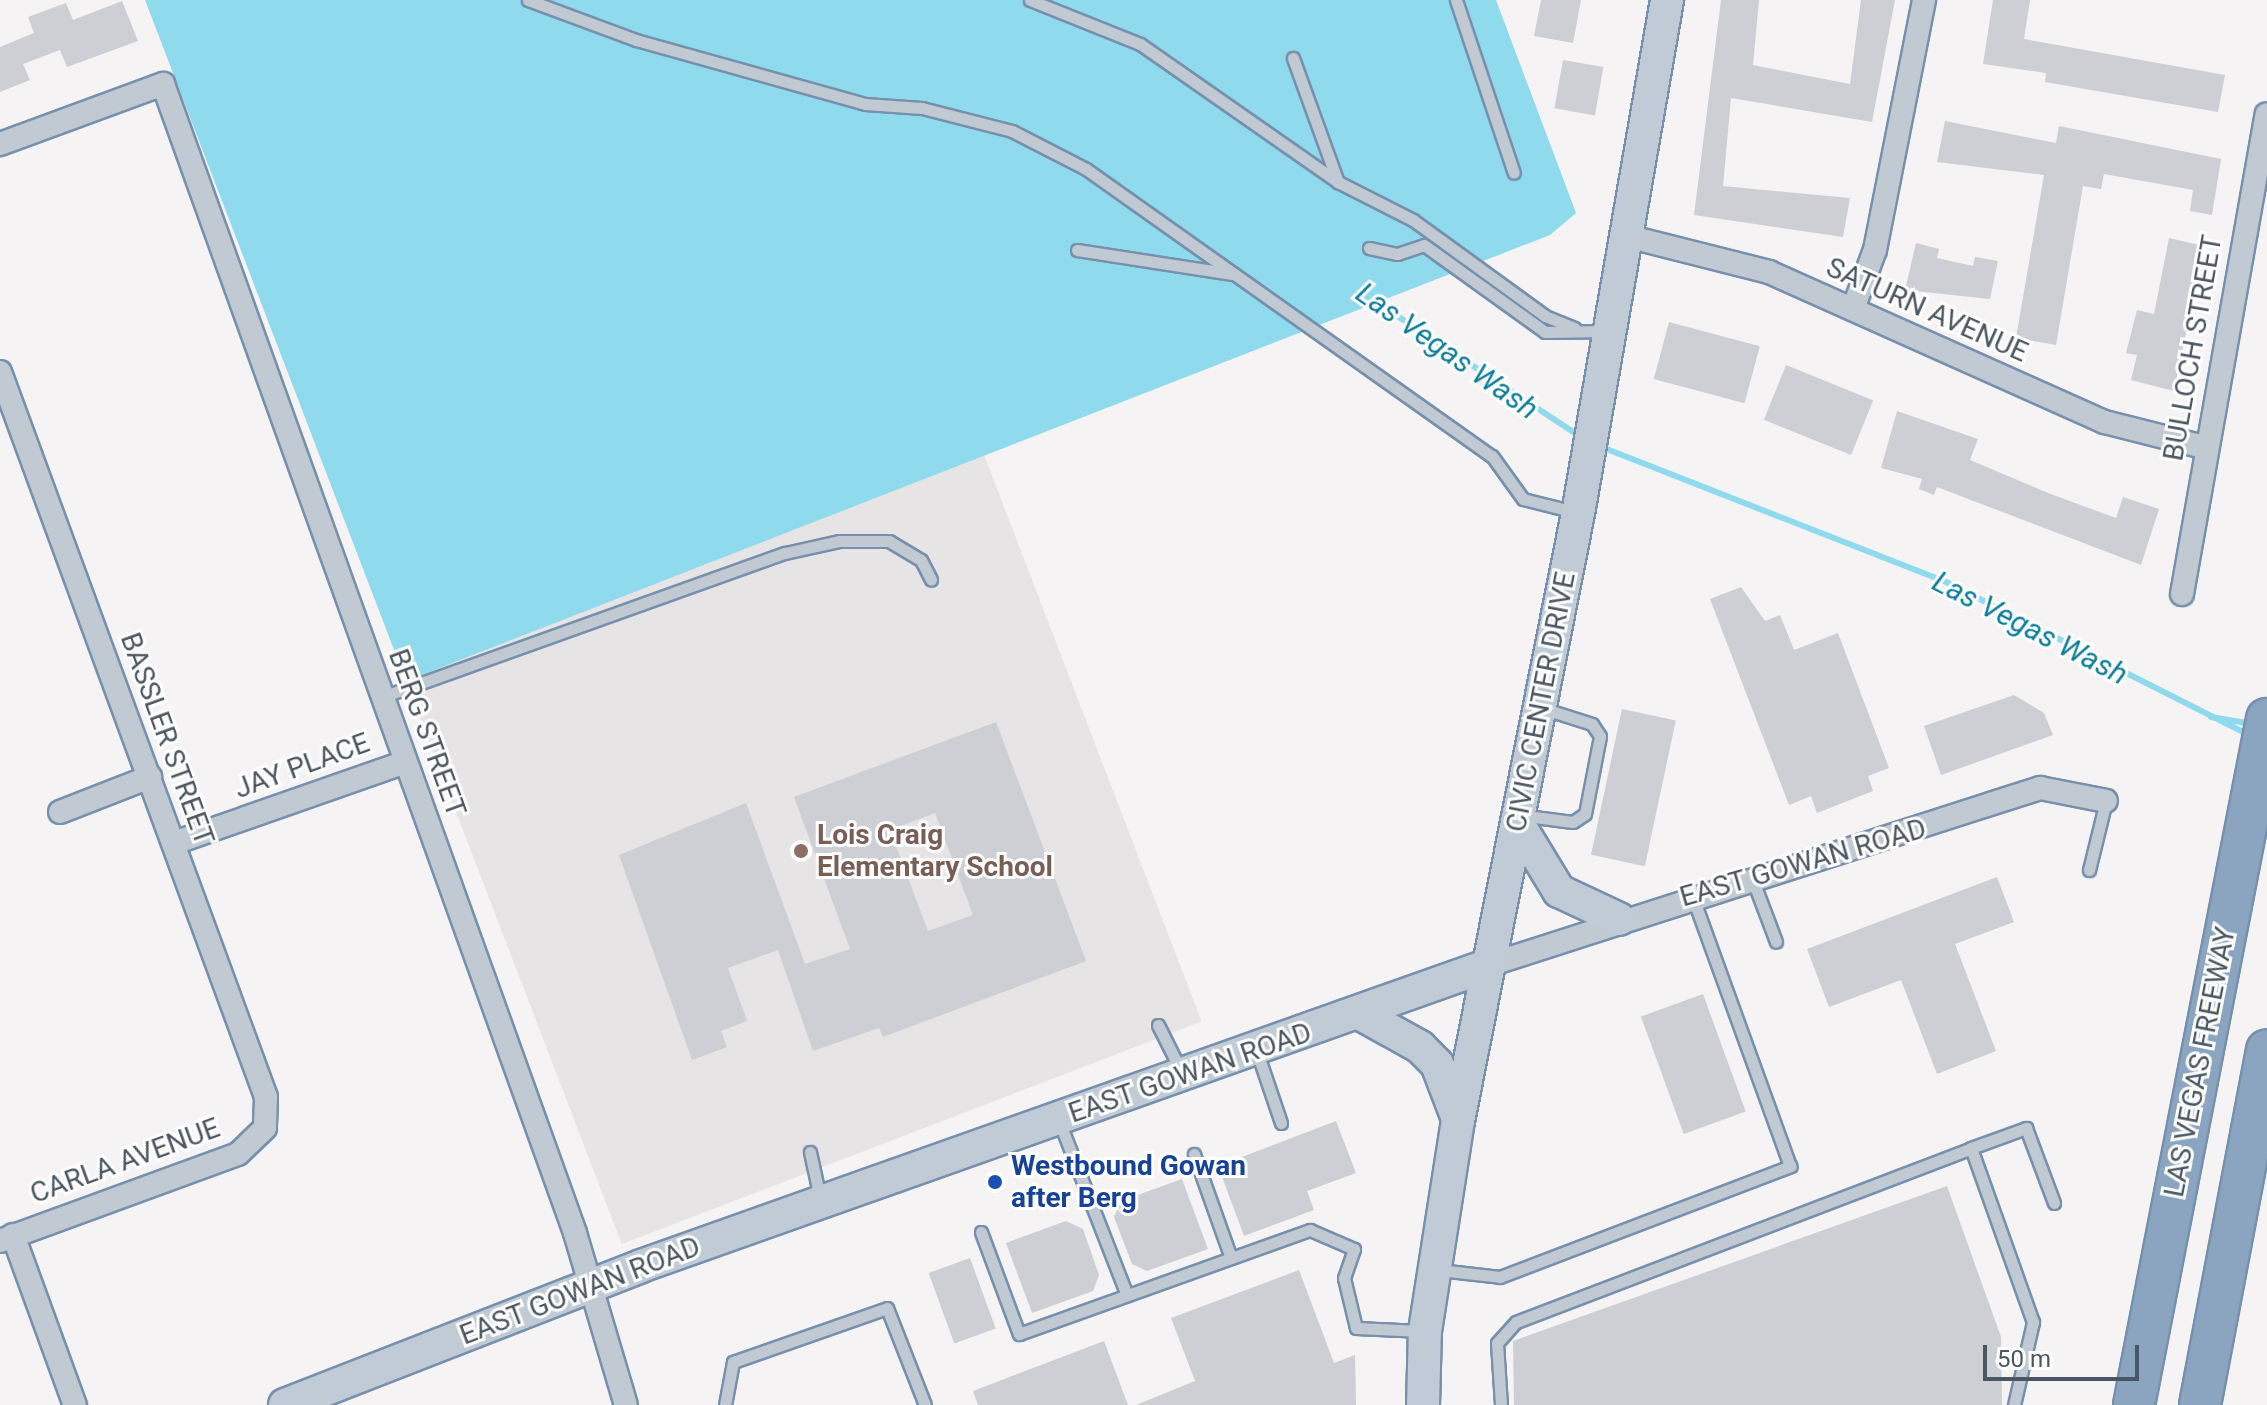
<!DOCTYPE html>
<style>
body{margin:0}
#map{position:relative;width:2267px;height:1405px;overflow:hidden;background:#f5f3f3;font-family:Roboto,sans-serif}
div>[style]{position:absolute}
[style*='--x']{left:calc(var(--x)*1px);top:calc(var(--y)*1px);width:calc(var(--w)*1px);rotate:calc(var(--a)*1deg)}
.education>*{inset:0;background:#e6e4e5;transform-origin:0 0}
.water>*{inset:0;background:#90daee}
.stream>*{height:6px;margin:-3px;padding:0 3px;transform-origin:3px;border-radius:3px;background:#90daee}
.building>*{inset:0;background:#cdcfd5;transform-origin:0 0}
.roads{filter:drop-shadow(2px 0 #7690ad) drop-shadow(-2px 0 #7690ad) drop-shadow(0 2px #7690ad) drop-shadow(0 -2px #7690ad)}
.lane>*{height:11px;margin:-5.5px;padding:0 5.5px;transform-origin:5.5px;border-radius:5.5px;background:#c1cad2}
.street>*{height:22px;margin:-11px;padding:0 11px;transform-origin:11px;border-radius:11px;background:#c1cad2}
.secondary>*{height:32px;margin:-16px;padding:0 16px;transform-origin:16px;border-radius:16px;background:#c1cbd6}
.highway>*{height:40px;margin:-20px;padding:0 20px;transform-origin:20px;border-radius:20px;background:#8ba5c1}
.dots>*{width:22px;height:22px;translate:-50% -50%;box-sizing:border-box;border:4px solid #fff;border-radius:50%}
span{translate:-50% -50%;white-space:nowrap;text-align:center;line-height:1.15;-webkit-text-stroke:6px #fff;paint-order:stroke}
.street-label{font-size:28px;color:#4a5661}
.education-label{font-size:28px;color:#785e54;font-weight:700}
.left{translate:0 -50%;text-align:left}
.transit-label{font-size:28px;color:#164399;font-weight:700}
.water-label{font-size:30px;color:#0c7c9b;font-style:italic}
.scale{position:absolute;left:1983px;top:1345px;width:156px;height:36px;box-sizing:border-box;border:4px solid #4a5661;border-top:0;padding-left:10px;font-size:24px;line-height:28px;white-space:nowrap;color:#4a5661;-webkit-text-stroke:6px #fff;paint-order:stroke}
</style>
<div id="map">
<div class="education">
<i style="left:983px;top:452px;width:610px;height:621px;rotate:69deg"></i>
</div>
<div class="water">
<i style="clip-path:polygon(145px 0,1496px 0,1576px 213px,1550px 235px,406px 681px)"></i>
</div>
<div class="stream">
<i style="--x:1367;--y:296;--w:258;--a:33.4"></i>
<i style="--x:1599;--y:446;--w:375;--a:21.4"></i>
<i style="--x:1948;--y:583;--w:337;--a:26.8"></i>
<i style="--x:2211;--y:717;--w:42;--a:9.7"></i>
</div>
<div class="building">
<i style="clip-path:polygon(1541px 0,1581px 0,1573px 43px,1534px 36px)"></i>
<i style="clip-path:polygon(1721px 0,1759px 0,1753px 65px,1850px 84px,1861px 0,1895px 0,1872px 122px,1731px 98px,1723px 186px,1850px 198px,1843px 237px,1694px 215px)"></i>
<i style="clip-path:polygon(1993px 0,2030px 0,2024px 39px,2225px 75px,2218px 112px,2045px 82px,2046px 73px,1983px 64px)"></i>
<i style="clip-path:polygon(122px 1px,138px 41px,67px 67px,60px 50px,23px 64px,30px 80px,0 92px,0 47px,34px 33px,28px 17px,66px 3px,73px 20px)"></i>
<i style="left:1563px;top:60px;width:41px;height:49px;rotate:10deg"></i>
<i style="clip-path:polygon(1945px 121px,2056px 143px,2059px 126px,2221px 159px,2212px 215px,2190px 211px,2193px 190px,2104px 174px,2101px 189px,2083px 186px,2056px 345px,2016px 338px,2044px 175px,1937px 162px)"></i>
<i style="clip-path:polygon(2169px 238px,2204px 246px,2174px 391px,2131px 380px,2137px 355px,2126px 353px,2137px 310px,2154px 314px)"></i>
<i style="clip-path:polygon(1916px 243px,1939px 249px,1937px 258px,1973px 266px,1975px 257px,1998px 261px,1990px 299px,1905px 290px)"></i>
<i style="left:1669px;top:322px;width:94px;height:59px;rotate:15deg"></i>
<i style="left:1786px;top:365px;width:94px;height:59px;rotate:22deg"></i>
<i style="clip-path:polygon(1897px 411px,1978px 439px,1970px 460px,2048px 493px,2116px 518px,2123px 497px,2159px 509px,2141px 565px,1937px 487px,1934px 495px,1919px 489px,1922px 479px,1881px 468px)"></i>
<i style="clip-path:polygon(1741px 587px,1765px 621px,1780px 615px,1794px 650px,1838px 633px,1889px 768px,1868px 776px,1873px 791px,1817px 813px,1811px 796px,1789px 805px,1710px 599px)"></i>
<i style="clip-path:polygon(2014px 695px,2044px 713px,2053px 735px,1941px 775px,1924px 726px)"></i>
<i style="left:1622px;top:709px;width:55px;height:149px;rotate:12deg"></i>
<i style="clip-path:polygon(evenodd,996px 722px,1086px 961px,883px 1037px,879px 1028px,813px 1051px,778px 950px,728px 968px,747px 1021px,721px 1031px,727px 1047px,692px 1060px,619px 855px,746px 803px,805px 964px,850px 949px,794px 797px,996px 722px,935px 813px,973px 915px,928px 931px,890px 830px,935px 813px)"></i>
<i style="clip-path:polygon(1997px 877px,2014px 922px,1955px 944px,1996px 1051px,1937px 1074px,1901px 980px,1829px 1007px,1807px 949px)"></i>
<i style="left:1703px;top:994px;width:125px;height:66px;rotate:70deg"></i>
<i style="clip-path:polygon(1336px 1121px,1356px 1173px,1307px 1191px,1314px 1210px,1244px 1236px,1218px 1166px)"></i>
<i style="clip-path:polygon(1182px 1179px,1208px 1249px,1147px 1271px,1132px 1264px,1114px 1217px,1121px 1201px)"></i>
<i style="clip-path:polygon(1947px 1186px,2001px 1337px,2002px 1405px,1514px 1405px,1513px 1341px)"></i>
<i style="clip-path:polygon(1066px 1221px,1083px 1229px,1099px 1275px,1093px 1291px,1032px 1313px,1006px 1243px)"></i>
<i style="left:970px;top:1258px;width:75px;height:44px;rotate:70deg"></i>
<i style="clip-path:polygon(1299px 1270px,1334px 1363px,1355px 1355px,1356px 1405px,1136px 1405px,1195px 1381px,1171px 1318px)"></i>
<i style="clip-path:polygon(1104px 1341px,1128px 1405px,978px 1405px,973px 1391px)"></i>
</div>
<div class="roads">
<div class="lane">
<i style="--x:528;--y:0;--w:115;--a:20.3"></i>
<i style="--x:636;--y:40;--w:238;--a:15.6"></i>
<i style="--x:865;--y:104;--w:57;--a:4"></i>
<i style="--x:922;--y:108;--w:93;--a:14.3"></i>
<i style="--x:1012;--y:131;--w:83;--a:27.2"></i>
<i style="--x:1086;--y:169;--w:497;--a:35.3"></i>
<i style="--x:1492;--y:456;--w:53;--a:54.2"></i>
<i style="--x:1523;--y:499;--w:54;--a:14"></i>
<i style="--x:1030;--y:0;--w:118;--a:21.8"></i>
<i style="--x:1140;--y:44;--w:241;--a:34.9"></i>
<i style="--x:1338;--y:182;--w:84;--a:26.9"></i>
<i style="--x:1413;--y:220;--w:163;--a:36"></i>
<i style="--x:1545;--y:316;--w:32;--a:22"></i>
<i style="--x:1456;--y:0;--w:182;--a:71.5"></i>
<i style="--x:1293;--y:58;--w:132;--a:70.1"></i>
<i style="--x:1369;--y:248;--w:29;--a:12"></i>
<i style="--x:1397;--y:254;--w:28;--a:-18"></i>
<i style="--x:1424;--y:245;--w:149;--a:35.7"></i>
<i style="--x:1545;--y:332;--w:63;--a:-0.9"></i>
<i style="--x:1077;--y:250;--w:157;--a:8.8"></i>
<i style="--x:382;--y:697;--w:428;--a:-19.7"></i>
<i style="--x:785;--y:553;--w:55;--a:-12.5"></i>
<i style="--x:839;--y:541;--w:50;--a:0"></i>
<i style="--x:889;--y:541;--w:37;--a:31"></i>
<i style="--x:921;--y:560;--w:22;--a:63"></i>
<i style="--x:1519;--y:815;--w:54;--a:7.4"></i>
<i style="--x:1573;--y:822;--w:14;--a:-34"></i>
<i style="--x:1585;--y:814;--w:79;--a:-79.1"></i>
<i style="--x:1600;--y:736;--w:14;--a:-124"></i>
<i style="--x:1592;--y:724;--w:52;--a:-162.3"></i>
<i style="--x:2089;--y:870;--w:71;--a:-76.2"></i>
<i style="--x:1752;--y:878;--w:68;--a:69.4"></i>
<i style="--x:1158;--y:1025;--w:51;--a:63.4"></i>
<i style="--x:1257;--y:1052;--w:75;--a:71.3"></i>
<i style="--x:1059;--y:1121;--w:187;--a:68.7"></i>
<i style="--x:1971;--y:1148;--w:59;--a:-20"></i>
<i style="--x:2026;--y:1128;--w:80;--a:69.5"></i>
<i style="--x:810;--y:1152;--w:47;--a:77.7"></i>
<i style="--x:1194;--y:1154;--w:110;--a:70.4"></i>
<i style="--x:981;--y:1232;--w:109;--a:69.6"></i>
<i style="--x:1019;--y:1334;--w:309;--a:-19.7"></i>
<i style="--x:1310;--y:1230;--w:48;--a:23.4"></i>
<i style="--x:1354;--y:1249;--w:31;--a:109"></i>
<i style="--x:1344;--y:1278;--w:51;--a:76.5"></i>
<i style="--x:1356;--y:1328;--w:66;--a:2.6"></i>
<i style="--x:1439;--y:1270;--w:61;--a:6.5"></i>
<i style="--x:1500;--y:1277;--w:311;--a:-20.9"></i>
<i style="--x:1790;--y:1166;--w:287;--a:-109.9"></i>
<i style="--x:725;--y:1405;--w:44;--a:-79.5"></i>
<i style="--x:733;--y:1362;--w:163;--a:-19.3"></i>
<i style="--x:887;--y:1308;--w:104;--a:68.6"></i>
<i style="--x:1501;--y:1405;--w:62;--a:-93.7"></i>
<i style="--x:1497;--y:1343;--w:28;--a:-48"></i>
<i style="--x:1516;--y:1322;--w:487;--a:-20.9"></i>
<i style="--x:1971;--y:1148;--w:185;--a:70.4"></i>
<i style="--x:2033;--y:1322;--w:85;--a:102.9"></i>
</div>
<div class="street">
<i style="--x:0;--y:144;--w:174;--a:-20.2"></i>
<i style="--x:163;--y:84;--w:1221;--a:70.27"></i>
<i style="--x:575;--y:1233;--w:179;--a:73.5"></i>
<i style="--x:1623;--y:235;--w:151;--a:14.2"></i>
<i style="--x:1769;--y:272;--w:368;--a:24.1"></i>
<i style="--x:2105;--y:422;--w:102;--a:14.2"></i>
<i style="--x:1853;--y:309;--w:63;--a:-69.6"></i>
<i style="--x:1875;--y:250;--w:255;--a:-78.9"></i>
<i style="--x:0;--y:372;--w:772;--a:69.85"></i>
<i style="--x:266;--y:1097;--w:31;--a:92"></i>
<i style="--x:265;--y:1128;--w:37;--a:136"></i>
<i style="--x:238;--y:1154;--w:253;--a:159.9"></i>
<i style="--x:2182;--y:594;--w:487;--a:-80"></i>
<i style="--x:60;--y:812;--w:97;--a:-21.3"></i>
<i style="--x:174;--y:843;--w:245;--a:-19.3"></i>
<i style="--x:1489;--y:965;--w:579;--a:-17.81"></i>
<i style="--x:2040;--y:788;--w:67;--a:11.1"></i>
<i style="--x:13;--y:1235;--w:181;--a:70"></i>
</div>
<div class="secondary">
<i style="--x:1517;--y:822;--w:81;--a:58.7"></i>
<i style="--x:1559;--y:891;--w:66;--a:25"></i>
<i style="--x:1359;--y:1013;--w:70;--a:29.1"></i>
<i style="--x:1420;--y:1047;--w:24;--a:45"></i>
<i style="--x:1437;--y:1064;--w:59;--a:69.1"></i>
<i style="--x:285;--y:1405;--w:382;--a:-21.3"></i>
<i style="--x:641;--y:1266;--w:900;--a:-19.54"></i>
<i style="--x:1423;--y:1405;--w:74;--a:-88.5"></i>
<i style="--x:1425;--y:1331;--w:213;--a:-81.1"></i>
<i style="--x:1458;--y:1121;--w:625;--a:-78.83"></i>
<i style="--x:1579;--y:508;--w:516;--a:-80.17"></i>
</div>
<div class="highway">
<i style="--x:2134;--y:1405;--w:699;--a:-79.03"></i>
<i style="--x:2200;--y:1405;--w:361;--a:-79.3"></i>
</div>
</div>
<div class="dots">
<i style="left:801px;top:851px;background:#8d6e63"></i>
<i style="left:995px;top:1182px;background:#1a4fb4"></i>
</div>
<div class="street-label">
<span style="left:1927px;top:310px;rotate:24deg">SATURN AVENUE</span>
<span style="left:2193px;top:348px;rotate:-80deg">BULLOCH STREET</span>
<span style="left:1541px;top:702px;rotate:-79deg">CIVIC CENTER DRIVE</span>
<span style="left:427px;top:733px;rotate:70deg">BERG STREET</span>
<span style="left:167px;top:739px;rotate:70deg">BASSLER STREET</span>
<span style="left:302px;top:766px;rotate:-20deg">JAY PLACE</span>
<span style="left:1803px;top:863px;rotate:-16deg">EAST GOWAN ROAD</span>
<span style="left:2200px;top:1062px;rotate:-79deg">LAS VEGAS FREEWAY</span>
<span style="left:1190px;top:1073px;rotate:-19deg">EAST GOWAN ROAD</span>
<span style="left:125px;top:1161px;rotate:-20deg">CARLA AVENUE</span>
<span style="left:580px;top:1291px;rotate:-21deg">EAST GOWAN ROAD</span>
</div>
<div class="education-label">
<span class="left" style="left:817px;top:851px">Lois Craig<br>Elementary School</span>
</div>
<div class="transit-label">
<span class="left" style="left:1011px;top:1182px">Westbound Gowan<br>after Berg</span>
</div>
<div class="water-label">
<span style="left:1447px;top:351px;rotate:35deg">Las Vegas Wash</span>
<span style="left:2030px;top:628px;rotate:27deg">Las Vegas Wash</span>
</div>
<div class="scale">50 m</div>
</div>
